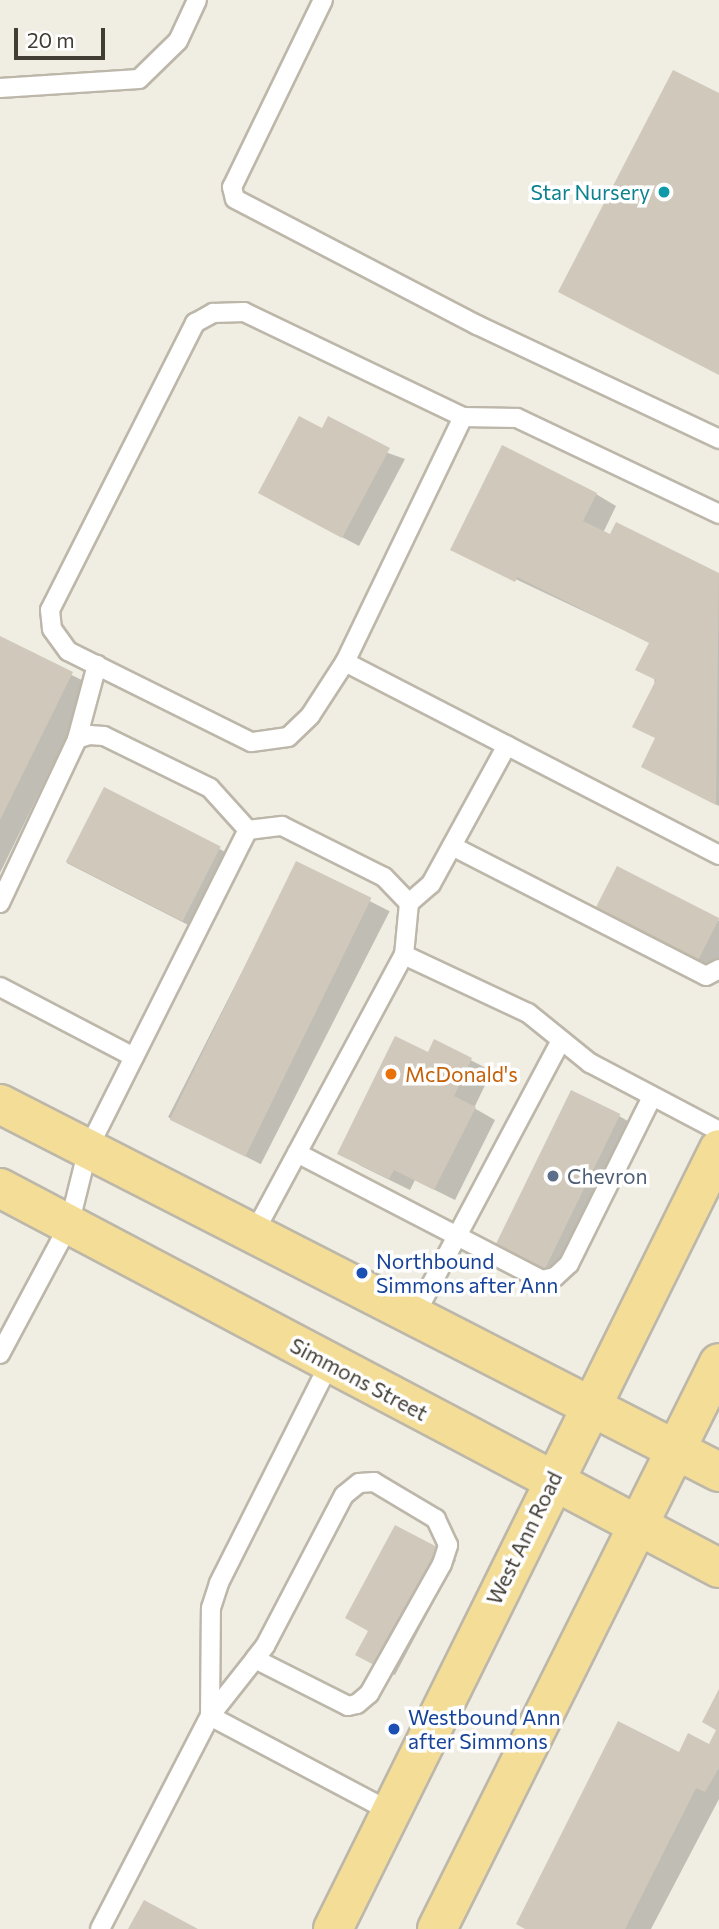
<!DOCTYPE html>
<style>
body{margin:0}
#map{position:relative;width:719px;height:1929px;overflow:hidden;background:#f0ede3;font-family:Commissioner,sans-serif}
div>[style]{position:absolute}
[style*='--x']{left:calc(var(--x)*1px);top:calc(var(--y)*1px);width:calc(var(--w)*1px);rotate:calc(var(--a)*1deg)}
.shadow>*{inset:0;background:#0003;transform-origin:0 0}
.building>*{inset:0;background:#d0c8ba;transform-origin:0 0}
.roads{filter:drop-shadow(2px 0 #bdb7aa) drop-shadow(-2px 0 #bdb7aa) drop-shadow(0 2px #bdb7aa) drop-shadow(0 -2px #bdb7aa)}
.lane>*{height:18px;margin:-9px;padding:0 9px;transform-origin:9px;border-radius:9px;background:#fff}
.primary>*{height:38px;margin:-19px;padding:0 19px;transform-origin:19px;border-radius:19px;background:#f4de97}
.dots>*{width:19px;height:19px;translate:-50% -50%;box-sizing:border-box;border:4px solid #fff;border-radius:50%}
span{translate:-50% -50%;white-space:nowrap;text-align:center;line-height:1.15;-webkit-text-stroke:7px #fff;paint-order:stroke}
.culture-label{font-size:21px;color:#0d838f}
.right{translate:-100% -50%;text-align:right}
.food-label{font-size:21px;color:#c56008}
.left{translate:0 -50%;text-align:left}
.service-label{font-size:21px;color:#4e5e75}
.transit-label{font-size:21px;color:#164399}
.street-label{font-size:21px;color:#413c34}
.scale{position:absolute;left:14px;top:28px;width:91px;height:32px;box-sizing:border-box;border:4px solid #413c34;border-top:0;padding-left:9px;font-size:21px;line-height:24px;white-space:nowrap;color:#413c34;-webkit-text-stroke:5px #fff;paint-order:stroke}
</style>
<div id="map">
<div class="shadow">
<i style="clip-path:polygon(323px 430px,405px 459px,359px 546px,276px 502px)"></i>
<i style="clip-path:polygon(596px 494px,616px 506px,603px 533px,611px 537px,617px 524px,719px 575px,719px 806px,663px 777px,651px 643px,452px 549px)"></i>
<i style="clip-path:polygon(0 640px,92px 685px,0 873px)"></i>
<i style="left:104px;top:790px;width:149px;height:82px;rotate:27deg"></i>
<i style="left:297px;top:864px;width:104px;height:284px;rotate:27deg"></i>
<i style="clip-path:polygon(618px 868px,719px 921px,719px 963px,715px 971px,613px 918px)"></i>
<i style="clip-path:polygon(435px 1042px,492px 1071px,474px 1108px,495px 1120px,455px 1200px,415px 1180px,410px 1190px,359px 1165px)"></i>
<i style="clip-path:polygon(619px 1116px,635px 1125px,558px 1282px,510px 1259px)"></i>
<i style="clip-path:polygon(440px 1551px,456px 1560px,395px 1675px,373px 1664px)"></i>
<i style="clip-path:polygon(719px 1693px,719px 1799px,651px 1929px,527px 1929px,680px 1754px,710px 1746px,718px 1730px)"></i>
</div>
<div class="building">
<i style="clip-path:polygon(673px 70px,719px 93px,719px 375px,558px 292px)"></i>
<i style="clip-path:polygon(299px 416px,322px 428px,328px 416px,390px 448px,342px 538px,258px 493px)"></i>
<i style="clip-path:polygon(502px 445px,597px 493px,583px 521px,610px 534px,616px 522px,719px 573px,716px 805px,641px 767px,655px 738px,632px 727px,656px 680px,635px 670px,649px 643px,517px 577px,515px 582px,450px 550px)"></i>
<i style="clip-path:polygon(0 636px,73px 672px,0 820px)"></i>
<i style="left:104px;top:787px;width:131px;height:84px;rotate:27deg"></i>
<i style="left:296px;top:861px;width:84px;height:288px;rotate:26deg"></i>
<i style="left:617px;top:866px;width:115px;height:48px;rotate:27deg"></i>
<i style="clip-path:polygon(395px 1036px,428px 1052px,434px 1039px,472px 1058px,454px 1096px,476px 1107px,434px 1190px,394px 1170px,389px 1179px,337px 1154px)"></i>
<i style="left:571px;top:1090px;width:55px;height:178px;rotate:26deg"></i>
<i style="clip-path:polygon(395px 1525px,441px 1549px,378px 1667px,355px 1655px,368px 1631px,345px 1618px)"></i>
<i style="clip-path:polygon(719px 1689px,719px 1768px,705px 1792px,696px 1788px,625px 1929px,525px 1929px,516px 1924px,618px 1721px,679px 1752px,688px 1733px,709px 1744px,716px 1730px,702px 1722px)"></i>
<i style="clip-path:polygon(144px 1900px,198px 1929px,128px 1929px)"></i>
</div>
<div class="roads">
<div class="lane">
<i style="--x:323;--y:0;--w:208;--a:115.9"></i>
<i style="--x:232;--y:187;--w:12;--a:76"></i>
<i style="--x:235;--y:199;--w:273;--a:27.5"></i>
<i style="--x:477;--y:325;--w:268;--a:25.2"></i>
<i style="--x:0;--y:88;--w:139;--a:-3.7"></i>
<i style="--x:139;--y:79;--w:54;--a:-44.3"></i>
<i style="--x:178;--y:41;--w:45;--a:-65.1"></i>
<i style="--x:463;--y:417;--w:272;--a:115.7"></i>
<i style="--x:345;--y:662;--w:64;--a:122.9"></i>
<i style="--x:310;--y:716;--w:30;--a:136"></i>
<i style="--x:288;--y:737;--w:37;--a:172"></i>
<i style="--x:251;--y:742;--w:204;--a:-153.6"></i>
<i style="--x:68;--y:651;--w:27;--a:-126"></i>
<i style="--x:52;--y:629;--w:19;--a:-96"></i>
<i style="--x:50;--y:610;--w:322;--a:-63.2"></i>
<i style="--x:195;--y:323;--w:21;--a:-29"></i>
<i style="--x:213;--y:313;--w:31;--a:-2"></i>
<i style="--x:244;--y:312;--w:243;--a:25.6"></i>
<i style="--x:463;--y:417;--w:54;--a:1.1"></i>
<i style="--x:517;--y:418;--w:224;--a:25.4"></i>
<i style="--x:345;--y:662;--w:421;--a:27.3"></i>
<i style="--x:77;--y:739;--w:77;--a:-74.9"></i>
<i style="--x:452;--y:846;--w:285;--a:27.1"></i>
<i style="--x:706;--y:976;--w:15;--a:-28"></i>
<i style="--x:0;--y:903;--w:181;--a:-64.8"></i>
<i style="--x:77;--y:739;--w:13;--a:-18"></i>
<i style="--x:89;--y:735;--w:15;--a:4"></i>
<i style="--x:104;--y:736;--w:118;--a:26.1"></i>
<i style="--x:210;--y:788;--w:57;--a:47.9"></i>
<i style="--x:404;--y:955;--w:137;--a:25.1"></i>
<i style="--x:528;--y:1013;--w:80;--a:38.9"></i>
<i style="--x:590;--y:1063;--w:146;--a:27.8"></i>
<i style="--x:0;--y:987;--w:151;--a:27.6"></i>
<i style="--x:297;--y:1153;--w:276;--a:27.4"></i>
<i style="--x:542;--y:1280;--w:13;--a:-13"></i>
<i style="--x:555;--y:1277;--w:19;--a:-43"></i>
<i style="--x:569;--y:1264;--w:184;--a:-63.6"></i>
<i style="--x:254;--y:1233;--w:316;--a:-61.7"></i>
<i style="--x:404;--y:955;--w:52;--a:-84.5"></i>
<i style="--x:415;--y:1315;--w:311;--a:-62"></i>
<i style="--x:0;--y:1354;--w:146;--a:-61.9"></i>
<i style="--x:69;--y:1225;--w:78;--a:-76"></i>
<i style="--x:88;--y:1149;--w:357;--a:-63.4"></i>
<i style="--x:248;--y:830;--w:34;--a:-7"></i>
<i style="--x:282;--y:826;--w:114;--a:26.6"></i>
<i style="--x:384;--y:877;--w:36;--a:46"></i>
<i style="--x:409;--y:903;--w:29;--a:-41"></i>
<i style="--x:431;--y:884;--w:158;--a:-61.3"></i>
<i style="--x:255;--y:1659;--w:104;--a:26.8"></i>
<i style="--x:348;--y:1706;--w:9;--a:-13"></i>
<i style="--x:357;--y:1704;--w:16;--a:-40"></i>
<i style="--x:369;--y:1694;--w:149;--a:-60.7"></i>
<i style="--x:442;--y:1564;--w:20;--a:-72"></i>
<i style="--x:448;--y:1545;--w:29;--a:-115"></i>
<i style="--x:436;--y:1519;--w:72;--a:-149.2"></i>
<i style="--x:374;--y:1482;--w:15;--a:176"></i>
<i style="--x:359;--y:1483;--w:19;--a:141"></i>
<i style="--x:344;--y:1495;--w:170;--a:117.6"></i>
<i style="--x:265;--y:1646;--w:16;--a:128"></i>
<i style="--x:255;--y:1659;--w:73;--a:128.3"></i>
<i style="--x:210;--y:1716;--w:205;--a:27.9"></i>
<i style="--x:100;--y:1929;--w:240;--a:-62.7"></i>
<i style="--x:210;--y:1716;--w:108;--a:-89.5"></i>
<i style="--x:211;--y:1608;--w:26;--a:-72"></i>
<i style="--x:219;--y:1583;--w:245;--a:-63.3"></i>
</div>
<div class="primary">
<i style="--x:0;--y:1104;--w:808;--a:27.1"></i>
<i style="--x:0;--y:1188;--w:813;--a:27.86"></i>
<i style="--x:333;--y:1929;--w:870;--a:-63.67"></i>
<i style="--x:437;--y:1929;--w:632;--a:-63.52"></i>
</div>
</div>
<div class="dots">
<i style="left:664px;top:192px;background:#0f9aa8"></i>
<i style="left:391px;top:1074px;background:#e8710a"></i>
<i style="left:553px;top:1176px;background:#5c6f8a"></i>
<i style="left:362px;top:1273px;background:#1a4fb4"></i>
<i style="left:394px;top:1729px;background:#1a4fb4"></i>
</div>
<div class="culture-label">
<span class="right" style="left:650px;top:192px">Star Nursery</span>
</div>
<div class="food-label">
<span class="left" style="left:405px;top:1074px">McDonald's</span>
</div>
<div class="service-label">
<span class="left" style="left:567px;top:1176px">Chevron</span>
</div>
<div class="transit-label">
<span class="left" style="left:376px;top:1273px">Northbound<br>Simmons after Ann</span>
<span class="left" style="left:408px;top:1729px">Westbound Ann<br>after Simmons</span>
</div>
<div class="street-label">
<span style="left:359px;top:1379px;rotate:28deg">Simmons Street</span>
<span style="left:524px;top:1538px;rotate:-64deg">West Ann Road</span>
</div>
<div class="scale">20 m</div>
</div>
